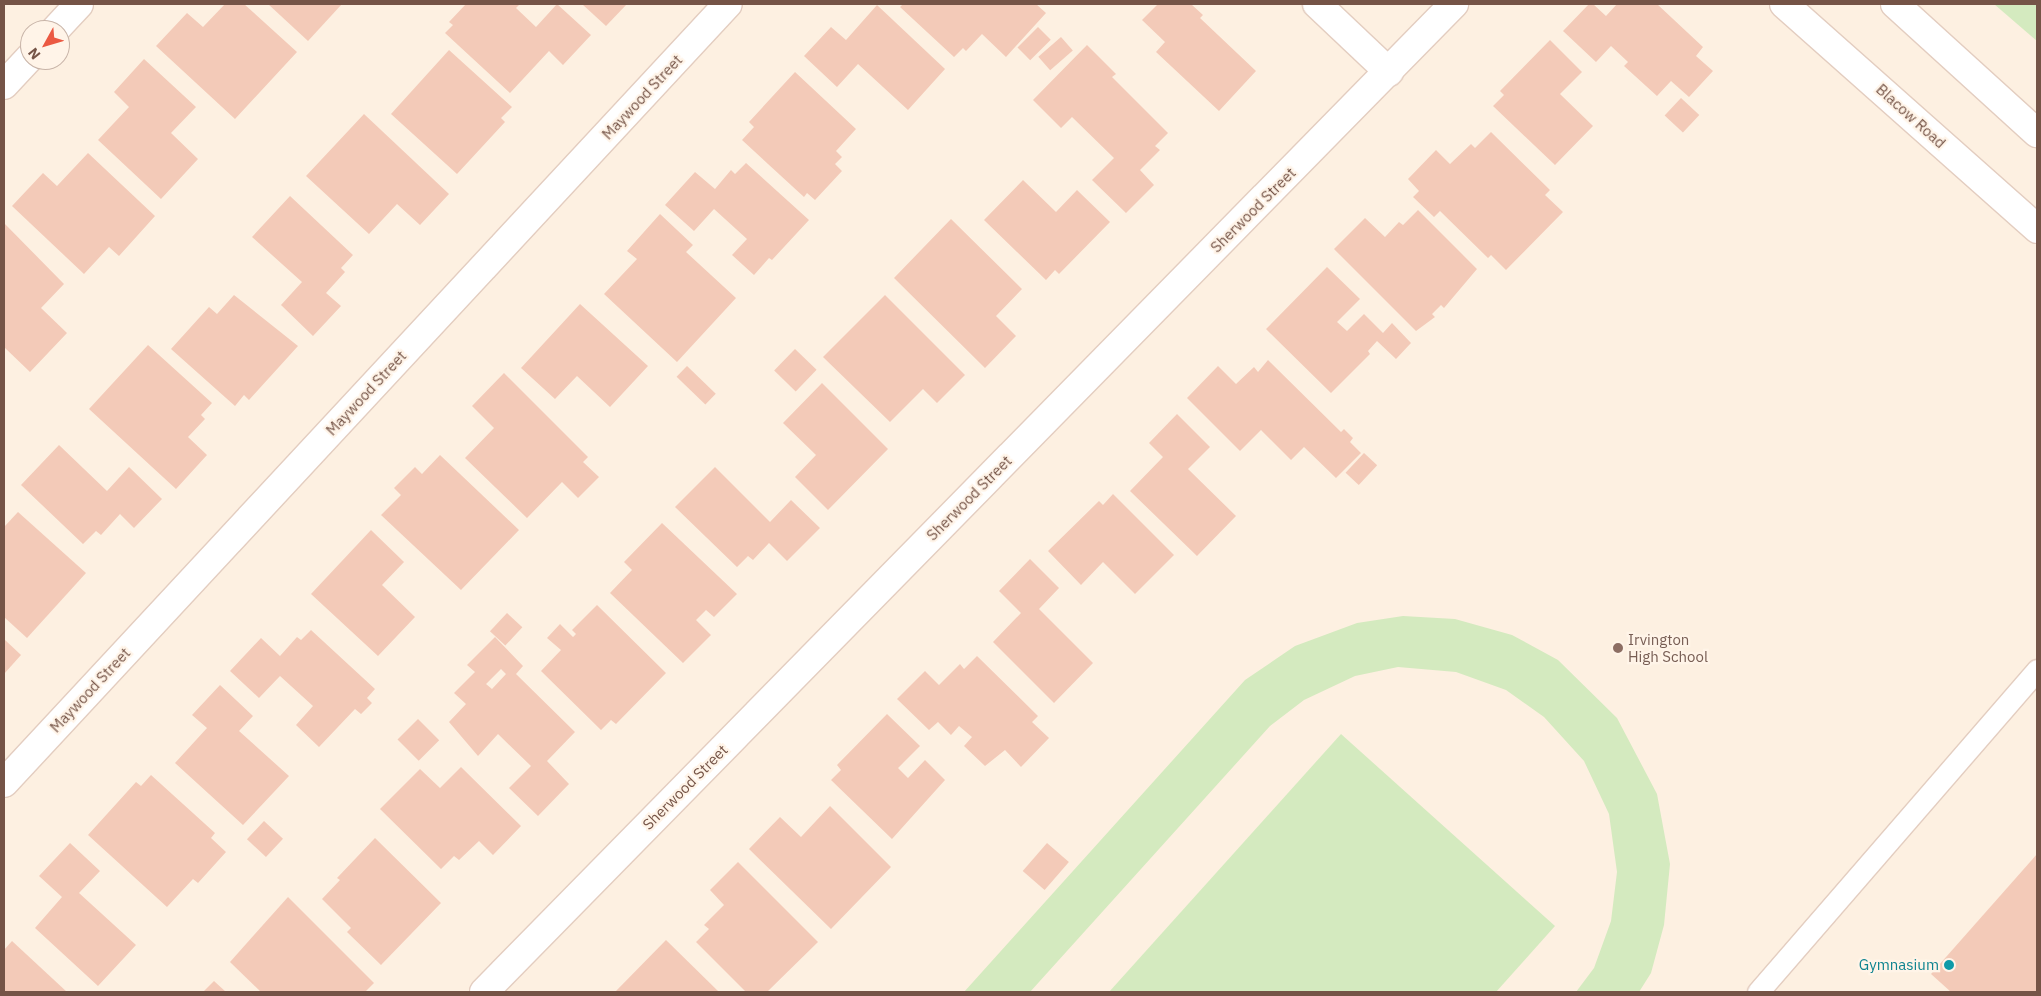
<!DOCTYPE html>
<style>
body{margin:0}
#map{position:relative;width:2041px;height:996px;overflow:hidden;background:#fdf0e1;font-family:"IBM Plex Sans",sans-serif}
div>[style]{position:absolute}
[style*='--x']{left:calc(var(--x)*1px);top:calc(var(--y)*1px);width:calc(var(--w)*1px);rotate:calc(var(--a)*1deg)}
.green>*{inset:0;background:#d4eabf}
.building>*{inset:0;background:#f3cab8;transform-origin:0 0}
.roads{filter:drop-shadow(1px 0 #e3cdc0) drop-shadow(-1px 0 #e3cdc0) drop-shadow(0 1px #e3cdc0) drop-shadow(0 -1px #e3cdc0)}
.service>*{height:21px;margin:-10.5px;padding:0 10.5px;transform-origin:10.5px;border-radius:10.5px;background:#fff}
.minor>*{height:28px;margin:-14px;padding:0 14px;transform-origin:14px;border-radius:14px;background:#fff}
.secondary>*{height:28px;margin:-14px;padding:0 14px;transform-origin:14px;border-radius:14px;background:#fff}
.dots>*{width:14px;height:14px;translate:-50% -50%;box-sizing:border-box;border:2px solid #fff4e8;border-radius:50%}
span{translate:-50% -50%;white-space:nowrap;text-align:center;line-height:1.15;-webkit-text-stroke:4.5px #fff4e8;paint-order:stroke}
.street-label{font-size:15px;color:#755447}
.education-label{font-size:15px;color:#785e54}
.left{translate:0 -50%;text-align:left}
.culture-label{font-size:15px;color:#0d838f}
.right{translate:-100% -50%;text-align:right}
.frame{position:absolute;inset:0;border:5px solid #755447;pointer-events:none}
.north{position:absolute;left:20px;top:20px;width:50px;height:50px;box-sizing:border-box;background:#fff4e8;border:1px solid #c8b4a8;border-radius:50%;rotate:231deg;font-size:14px;font-weight:700;line-height:20px;text-align:center;color:#755447}
.north::after{content:'';display:block;margin:auto;width:18px;height:22px;background:#eb5942;clip-path:polygon(50% 0,100% 100%,50% 72%,0 100%)}
</style>
<div id="map">
<div class="green">
<i style="clip-path:polygon(1994px 4px,2037px 4px,2037px 41px)"></i>
<i style="clip-path:polygon(1403px 616px,1455px 619px,1512px 635px,1558px 660px,1617px 718px,1657px 794px,1670px 864px,1664px 925px,1651px 973px,1639px 992px,1576px 992px,1594px 968px,1611px 921px,1617px 872px,1609px 814px,1584px 761px,1544px 717px,1506px 690px,1456px 672px,1398px 667px,1355px 676px,1304px 700px,1270px 726px,1030px 992px,964px 992px,1245px 680px,1295px 646px,1357px 623px)"></i>
<i style="clip-path:polygon(1341px 734px,1555px 926px,1496px 992px,1109px 992px)"></i>
</div>
<div class="building">
<i style="clip-path:polygon(225px 4px,244px 4px,297px 52px,235px 119px,156px 46px,187px 13px,203px 27px)"></i>
<i style="clip-path:polygon(268px 4px,342px 4px,308px 41px)"></i>
<i style="clip-path:polygon(466px 4px,520px 4px,516px 8px,536px 27px,557px 4px,591px 35px,563px 65px,549px 51px,510px 93px,445px 33px,453px 25px,449px 22px)"></i>
<i style="clip-path:polygon(582px 4px,627px 4px,606px 26px)"></i>
<i style="clip-path:polygon(903px 4px,1036px 4px,1046px 13px,1006px 57px,982px 34px,966px 51px,963px 48px,954px 57px,900px 7px)"></i>
<i style="clip-path:polygon(1158px 4px,1191px 4px,1203px 15px,1200px 18px,1256px 71px,1219px 111px,1156px 52px,1165px 42px,1142px 20px)"></i>
<i style="clip-path:polygon(1589px 4px,1593px 4px,1606px 16px,1617px 4px,1657px 4px,1703px 47px,1696px 56px,1713px 71px,1689px 97px,1671px 81px,1657px 96px,1624px 66px,1628px 62px,1611px 46px,1596px 62px,1563px 31px)"></i>
<i style="clip-path:polygon(877px 5px,945px 69px,908px 110px,858px 64px,837px 87px,804px 56px,831px 27px,846px 40px)"></i>
<i style="left:1038px;top:27px;width:18px;height:29px;rotate:45deg"></i>
<i style="left:1061px;top:37px;width:18px;height:30px;rotate:49deg"></i>
<i style="clip-path:polygon(1550px 40px,1582px 72px,1560px 94px,1593px 126px,1555px 165px,1493px 106px,1504px 95px,1500px 91px)"></i>
<i style="clip-path:polygon(1087px 45px,1116px 74px,1112px 77px,1168px 133px,1155px 146px,1160px 150px,1140px 170px,1154px 185px,1126px 213px,1092px 180px,1114px 158px,1072px 117px,1061px 128px,1033px 100px)"></i>
<i style="clip-path:polygon(449px 50px,512px 107px,501px 118px,505px 122px,457px 174px,391px 114px)"></i>
<i style="clip-path:polygon(144px 59px,196px 107px,171px 133px,198px 159px,161px 199px,98px 140px,129px 107px,114px 92px)"></i>
<i style="clip-path:polygon(795px 72px,856px 129px,836px 151px,842px 157px,835px 164px,842px 171px,815px 200px,807px 193px,804px 197px,742px 140px,754px 127px,749px 122px)"></i>
<i style="left:1681px;top:98px;width:25px;height:24px;rotate:43deg"></i>
<i style="clip-path:polygon(364px 114px,449px 194px,420px 225px,397px 204px,369px 234px,306px 176px)"></i>
<i style="clip-path:polygon(1491px 132px,1550px 190px,1545px 195px,1563px 212px,1506px 270px,1491px 255px,1488px 258px,1440px 211px,1434px 217px,1413px 197px,1419px 191px,1408px 179px,1436px 150px,1450px 164px,1471px 144px,1475px 148px)"></i>
<i style="clip-path:polygon(88px 153px,155px 216px,119px 256px,109px 247px,84px 274px,12px 206px,43px 173px,57px 186px)"></i>
<i style="clip-path:polygon(746px 163px,809px 220px,772px 260px,769px 258px,754px 275px,732px 255px,747px 239px,714px 209px,694px 231px,665px 205px,695px 172px,715px 189px,731px 170px,735px 174px)"></i>
<i style="clip-path:polygon(1023px 180px,1056px 212px,1077px 190px,1110px 222px,1059px 274px,1055px 270px,1046px 280px,984px 220px)"></i>
<i style="clip-path:polygon(290px 196px,353px 255px,341px 268px,345px 272px,326px 293px,341px 306px,313px 336px,281px 305px,302px 282px,252px 237px)"></i>
<i style="clip-path:polygon(1418px 210px,1477px 269px,1444px 308px,1441px 305px,1432px 314px,1435px 317px,1416px 331px,1334px 249px,1365px 218px,1385px 237px,1399px 222px,1403px 225px)"></i>
<i style="clip-path:polygon(660px 214px,693px 245px,686px 252px,736px 298px,677px 362px,604px 294px,637px 259px,627px 251px)"></i>
<i style="clip-path:polygon(951px 219px,1022px 289px,996px 316px,1016px 336px,985px 368px,894px 278px)"></i>
<i style="clip-path:polygon(4px 223px,64px 284px,41px 308px,67px 333px,30px 372px,4px 347px)"></i>
<i style="clip-path:polygon(1327px 267px,1360px 299px,1337px 322px,1347px 331px,1364px 314px,1383px 333px,1392px 323px,1411px 343px,1396px 359px,1377px 341px,1368px 351px,1370px 354px,1331px 393px,1266px 329px)"></i>
<i style="clip-path:polygon(234px 295px,298px 346px,249px 400px,244px 395px,235px 406px,171px 349px,209px 307px,217px 314px)"></i>
<i style="clip-path:polygon(885px 295px,965px 375px,937px 403px,923px 389px,890px 422px,823px 357px)"></i>
<i style="clip-path:polygon(580px 304px,648px 366px,610px 407px,577px 376px,555px 399px,521px 368px)"></i>
<i style="clip-path:polygon(148px 345px,212px 403px,201px 415px,205px 419px,188px 437px,207px 455px,176px 489px,89px 409px)"></i>
<i style="left:795px;top:349px;width:30px;height:30px;rotate:44deg"></i>
<i style="clip-path:polygon(1268px 360px,1341px 432px,1344px 429px,1353px 438px,1350px 442px,1361px 453px,1336px 478px,1304px 447px,1291px 460px,1261px 430px,1240px 451px,1187px 398px,1218px 366px,1236px 384px,1254px 367px,1258px 372px)"></i>
<i style="left:687px;top:366px;width:40px;height:15px;rotate:44deg"></i>
<i style="clip-path:polygon(504px 373px,588px 457px,583px 462px,599px 477px,578px 498px,562px 482px,527px 518px,465px 458px,494px 428px,472px 406px)"></i>
<i style="clip-path:polygon(822px 383px,888px 449px,828px 510px,795px 477px,816px 455px,783px 423px)"></i>
<i style="clip-path:polygon(1177px 414px,1210px 447px,1188px 469px,1236px 516px,1197px 556px,1130px 491px,1163px 457px,1149px 443px)"></i>
<i style="clip-path:polygon(59px 445px,107px 491px,129px 467px,162px 499px,134px 528px,120px 514px,101px 535px,96px 531px,83px 544px,21px 485px)"></i>
<i style="left:1364px;top:453px;width:18px;height:27px;rotate:43deg"></i>
<i style="clip-path:polygon(440px 455px,519px 530px,461px 590px,381px 515px,401px 495px,394px 488px,415px 467px,422px 474px)"></i>
<i style="clip-path:polygon(715px 467px,770px 522px,791px 500px,820px 528px,787px 561px,769px 543px,753px 560px,748px 556px,737px 567px,675px 507px)"></i>
<i style="clip-path:polygon(1113px 494px,1174px 555px,1135px 594px,1103px 562px,1081px 585px,1048px 551px,1099px 501px,1103px 505px)"></i>
<i style="clip-path:polygon(18px 512px,86px 573px,27px 638px,4px 617px,4px 527px)"></i>
<i style="clip-path:polygon(662px 523px,737px 594px,714px 617px,706px 610px,696px 620px,711px 635px,683px 663px,610px 593px,632px 570px,624px 562px)"></i>
<i style="clip-path:polygon(371px 530px,404px 562px,382px 585px,415px 617px,378px 656px,311px 594px)"></i>
<i style="clip-path:polygon(1030px 559px,1059px 588px,1039px 609px,1093px 663px,1054px 703px,993px 642px,1021px 613px,999px 591px)"></i>
<i style="clip-path:polygon(597px 605px,666px 673px,616px 724px,611px 720px,601px 730px,541px 671px,561px 650px,547px 638px,560px 624px,573px 637px,576px 634px,572px 630px)"></i>
<i style="left:507px;top:613px;width:21px;height:25px;rotate:43deg"></i>
<i style="clip-path:polygon(311px 630px,375px 689px,367px 698px,372px 703px,361px 714px,355px 709px,319px 747px,296px 725px,313px 706px,280px 676px,259px 698px,230px 671px,261px 638px,280px 656px,297px 637px,301px 640px)"></i>
<i style="clip-path:polygon(evenodd,495px 637px,523px 666px,516px 674px,575px 732px,547px 761px,569px 784px,538px 816px,509px 788px,531px 766px,498px 734px,478px 756px,449px 722px,466px 704px,454px 693px,475px 672px,467px 665px,495px 637px,501px 669px,506px 674px,492px 689px,486px 684px,501px 669px)"></i>
<i style="clip-path:polygon(4px 639px,21px 655px,4px 674px)"></i>
<i style="clip-path:polygon(977px 656px,1038px 716px,1032px 722px,1049px 738px,1021px 767px,1005px 750px,985px 766px,964px 746px,972px 737px,959px 726px,951px 735px,938px 722px,929px 730px,897px 699px,925px 671px,939px 685px,960px 664px,964px 669px)"></i>
<i style="clip-path:polygon(220px 685px,253px 716px,239px 731px,289px 776px,243px 825px,175px 763px,207px 728px,192px 715px)"></i>
<i style="clip-path:polygon(887px 714px,920px 746px,898px 768px,908px 778px,925px 760px,945px 780px,892px 839px,831px 780px,841px 770px,837px 765px)"></i>
<i style="left:418px;top:719px;width:30px;height:29px;rotate:45deg"></i>
<i style="clip-path:polygon(461px 767px,521px 826px,493px 855px,479px 841px,459px 860px,454px 856px,441px 869px,380px 809px,420px 769px,440px 788px)"></i>
<i style="clip-path:polygon(151px 775px,215px 833px,211px 838px,226px 852px,198px 883px,193px 879px,167px 907px,88px 835px,136px 782px,141px 786px)"></i>
<i style="clip-path:polygon(830px 806px,891px 867px,831px 929px,749px 849px,780px 817px,801px 837px)"></i>
<i style="left:264px;top:821px;width:26px;height:25px;rotate:43deg"></i>
<i style="clip-path:polygon(375px 838px,441px 903px,381px 965px,347px 932px,351px 928px,322px 899px,340px 880px,337px 878px)"></i>
<i style="clip-path:polygon(70px 843px,100px 871px,79px 893px,136px 945px,98px 986px,35px 928px,62px 897px,39px 876px)"></i>
<i style="left:1047px;top:843px;width:29px;height:37px;rotate:41deg"></i>
<i style="clip-path:polygon(2037px 854px,2037px 992px,1951px 992px,1931px 974px)"></i>
<i style="clip-path:polygon(738px 862px,818px 942px,767px 992px,746px 992px,696px 942px,709px 929px,704px 925px,724px 905px,710px 890px)"></i>
<i style="clip-path:polygon(288px 897px,374px 983px,365px 992px,261px 992px,230px 962px)"></i>
<i style="clip-path:polygon(666px 940px,719px 992px,615px 992px)"></i>
<i style="clip-path:polygon(12px 941px,67px 992px,4px 992px,4px 950px)"></i>
<i style="clip-path:polygon(214px 981px,226px 992px,203px 992px)"></i>
</div>
<div class="roads">
<div class="service">
<i style="--x:1758;--y:992;--w:426;--a:-49.1"></i>
</div>
<div class="minor">
<i style="--x:1317;--y:4;--w:99;--a:43.4"></i>
<i style="--x:55;--y:30;--w:35;--a:-47"></i>
<i style="--x:4;--y:85;--w:38;--a:-47"></i>
<i style="--x:4;--y:783;--w:1063;--a:-47.1"></i>
<i style="--x:484;--y:992;--w:1385;--a:-45.53"></i>
</div>
<div class="secondary">
<i style="--x:1784;--y:4;--w:339;--a:41.6"></i>
<i style="--x:1895;--y:4;--w:192;--a:42.3"></i>
</div>
</div>
<div class="dots">
<i style="left:1618px;top:648px;background:#8d6e63"></i>
<i style="left:1949px;top:965px;background:#0f9aa8"></i>
</div>
<div class="street-label">
<span style="left:642px;top:97px;rotate:-47deg">Maywood Street</span>
<span style="left:1911px;top:116px;rotate:42deg">Blacow Road</span>
<span style="left:1253px;top:210px;rotate:-45deg">Sherwood Street</span>
<span style="left:366px;top:393px;rotate:-47deg">Maywood Street</span>
<span style="left:969px;top:498px;rotate:-45deg">Sherwood Street</span>
<span style="left:90px;top:690px;rotate:-47deg">Maywood Street</span>
<span style="left:685px;top:787px;rotate:-45deg">Sherwood Street</span>
</div>
<div class="education-label">
<span class="left" style="left:1628px;top:648px">Irvington<br>High School</span>
</div>
<div class="culture-label">
<span class="right" style="left:1939px;top:965px">Gymnasium</span>
</div>
<div class="frame"></div>
<div class="north">N</div>
</div>
